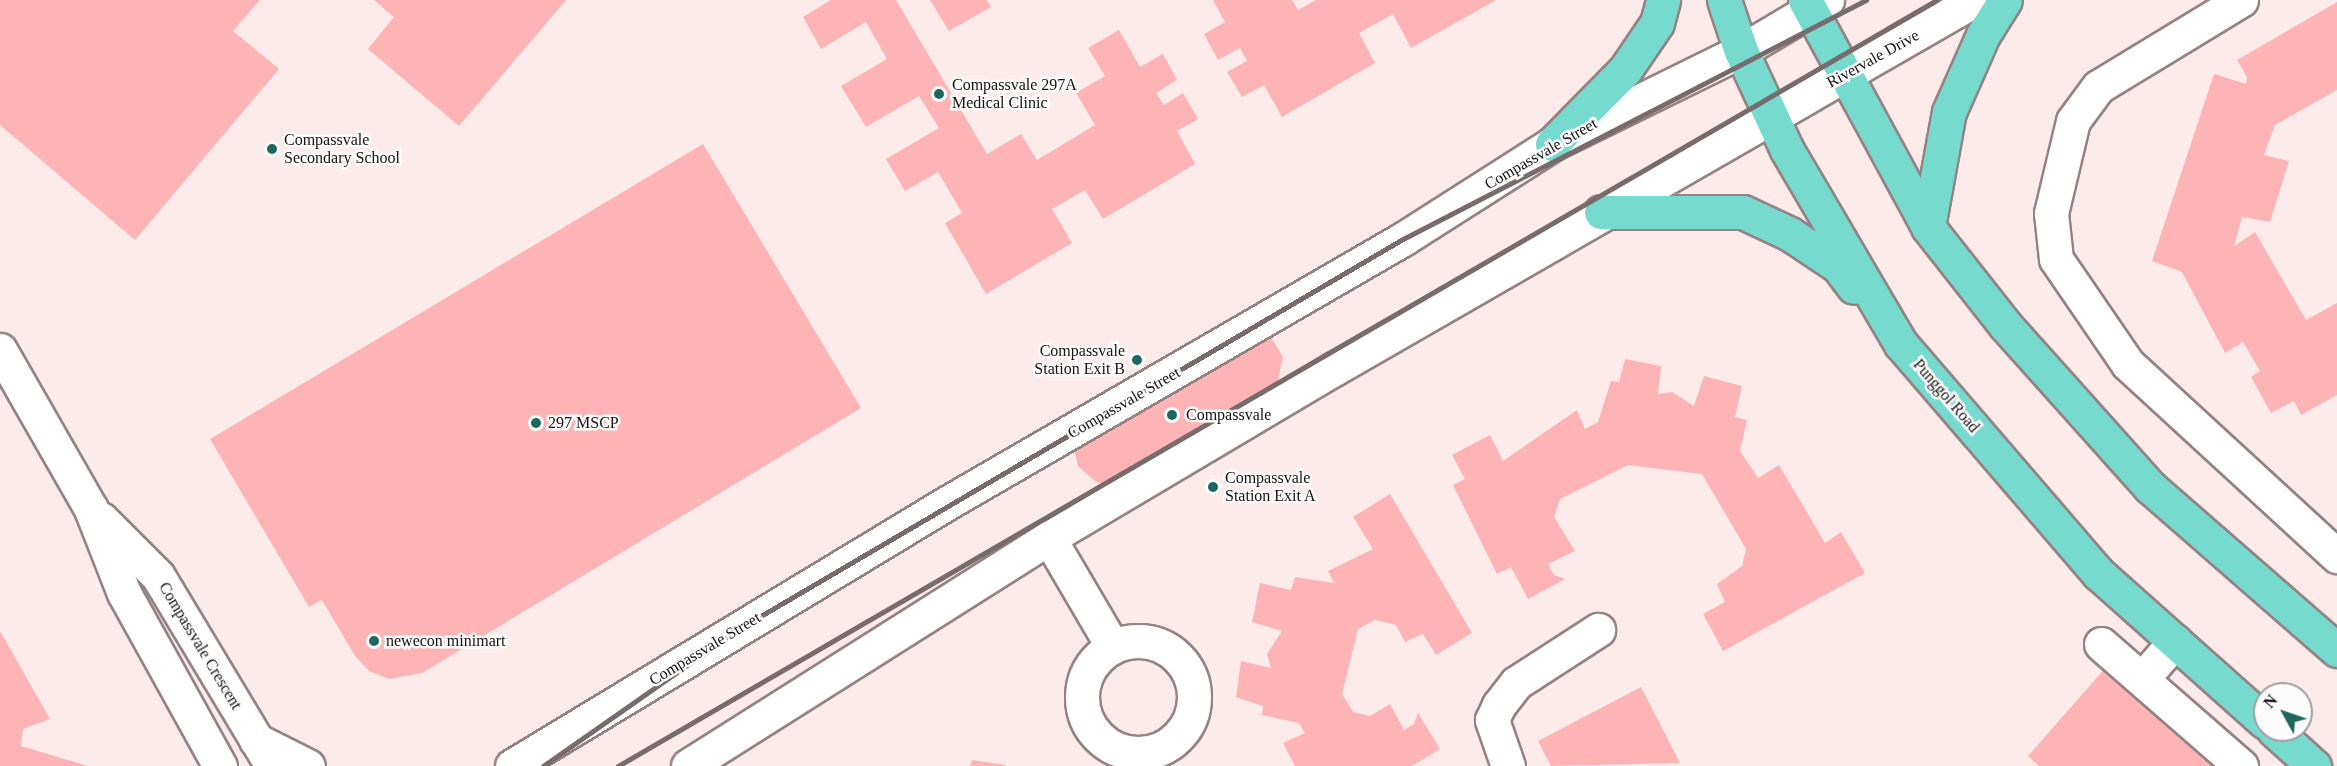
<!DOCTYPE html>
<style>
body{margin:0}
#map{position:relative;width:2337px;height:766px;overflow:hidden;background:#fdeaea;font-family:"Times New Roman",serif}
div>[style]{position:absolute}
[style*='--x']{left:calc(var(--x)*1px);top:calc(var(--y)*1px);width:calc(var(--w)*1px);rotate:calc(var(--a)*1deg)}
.building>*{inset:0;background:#feb4b4}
.roads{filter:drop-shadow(2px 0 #948383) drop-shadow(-2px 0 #948383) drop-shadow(0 2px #948383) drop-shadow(0 -2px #948383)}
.minor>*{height:33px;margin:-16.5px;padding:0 16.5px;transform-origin:16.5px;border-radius:16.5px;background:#fff}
.minor>.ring{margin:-16.5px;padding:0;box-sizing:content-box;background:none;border:33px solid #fff;border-radius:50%}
.major>*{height:33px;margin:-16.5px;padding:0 16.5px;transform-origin:16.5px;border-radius:16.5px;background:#77dace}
.rail>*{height:4.5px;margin:-2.25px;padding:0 2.25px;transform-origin:2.25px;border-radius:2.25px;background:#776b6b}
.dots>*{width:16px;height:16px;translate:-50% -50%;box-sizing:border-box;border:3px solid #fcfcfc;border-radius:50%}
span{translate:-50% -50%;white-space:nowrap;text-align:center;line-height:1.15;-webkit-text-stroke:5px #fcfcfc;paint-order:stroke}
.street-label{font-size:16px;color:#171111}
.poi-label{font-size:16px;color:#171111}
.left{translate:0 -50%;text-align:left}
.right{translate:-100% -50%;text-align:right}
.north{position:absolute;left:2253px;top:682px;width:60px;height:60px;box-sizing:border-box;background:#fcfcfc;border:2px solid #a09e9e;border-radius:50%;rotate:310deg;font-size:16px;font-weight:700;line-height:24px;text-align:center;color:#171111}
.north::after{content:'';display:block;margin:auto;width:21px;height:27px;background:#1f675d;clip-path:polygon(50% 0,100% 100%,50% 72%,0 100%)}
</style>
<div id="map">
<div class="building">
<i style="clip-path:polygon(0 0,260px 0,233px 31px,279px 69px,135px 240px,0 125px)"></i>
<i style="clip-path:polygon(374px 0,566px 0,459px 126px,368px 49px,394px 17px)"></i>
<i style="clip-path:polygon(831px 0,896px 0,987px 154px,1021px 134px,1037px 160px,1095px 125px,1076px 93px,1105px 76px,1088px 48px,1119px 30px,1140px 67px,1163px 54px,1177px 80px,1156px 93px,1164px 105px,1183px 93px,1198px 119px,1177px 131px,1195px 164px,1103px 219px,1085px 190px,1052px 209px,1072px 243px,986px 294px,945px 223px,962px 213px,938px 172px,905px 191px,886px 159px,939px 128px,919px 96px,866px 127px,841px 86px,887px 59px,866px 22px,821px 49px,803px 17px)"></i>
<i style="clip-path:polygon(930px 0,987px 0,991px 7px,949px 31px)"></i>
<i style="clip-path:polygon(1213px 0,1292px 0,1298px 10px,1316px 0,1496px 0,1411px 48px,1393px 14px,1359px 33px,1375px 63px,1282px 117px,1264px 85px,1242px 97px,1227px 72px,1247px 61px,1240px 48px,1218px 60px,1204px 34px,1225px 22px)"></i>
<i style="clip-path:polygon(2337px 2px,2337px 90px,2275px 125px,2264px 155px,2289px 161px,2270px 222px,2242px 217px,2234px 246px,2255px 232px,2306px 320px,2337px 303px,2337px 395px,2301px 415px,2294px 401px,2271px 413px,2251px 377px,2260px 371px,2243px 342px,2225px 353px,2182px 272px,2152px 261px,2214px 74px,2246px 84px,2247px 77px,2237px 60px)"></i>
<i style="clip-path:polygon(703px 144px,861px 408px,422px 673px,389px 679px,369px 671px,355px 656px,322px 600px,309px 607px,210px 439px)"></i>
<i style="clip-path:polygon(1261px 331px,1271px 337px,1283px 357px,1276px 389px,1108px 485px,1096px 482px,1078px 466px,1073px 444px)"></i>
<i style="clip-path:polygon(1625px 359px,1661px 366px,1658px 394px,1672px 392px,1694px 406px,1704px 376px,1742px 386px,1735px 417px,1747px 420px,1740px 451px,1758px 478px,1779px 465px,1825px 543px,1841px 532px,1865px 573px,1723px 651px,1703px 614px,1725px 602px,1717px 584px,1742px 566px,1746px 549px,1702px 474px,1628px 465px,1560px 499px,1554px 517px,1575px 551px,1548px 564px,1554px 575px,1565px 579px,1528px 599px,1511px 567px,1497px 574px,1453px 485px,1465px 479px,1452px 455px,1490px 435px,1503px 461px,1577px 410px,1585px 429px,1598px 422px,1611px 381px,1619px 382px)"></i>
<i style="clip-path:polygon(1390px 494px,1472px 633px,1436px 655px,1423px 634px,1405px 642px,1396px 625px,1375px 620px,1358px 629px,1342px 694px,1353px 712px,1370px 716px,1390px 704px,1404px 730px,1414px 724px,1418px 713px,1440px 749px,1412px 766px,1295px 766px,1283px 743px,1305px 733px,1299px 723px,1262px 715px,1263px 706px,1236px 697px,1241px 661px,1271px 668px,1267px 654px,1282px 631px,1252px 622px,1260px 583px,1291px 590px,1295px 577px,1334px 583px,1328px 571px,1373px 549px,1353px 517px)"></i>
<i style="clip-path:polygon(0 631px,50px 719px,23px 729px,21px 746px,88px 766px,0 766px)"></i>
<i style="clip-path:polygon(2108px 665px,2220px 766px,2039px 766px,2028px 756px)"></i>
<i style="clip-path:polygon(1641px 687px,1680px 763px,1551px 766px,1538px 741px)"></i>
<i style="clip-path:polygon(972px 760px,1006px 765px,1006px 766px,970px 766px)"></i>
</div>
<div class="roads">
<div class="minor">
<i style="--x:2241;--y:0;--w:167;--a:148.7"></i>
<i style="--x:2098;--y:87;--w:42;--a:126.3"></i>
<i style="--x:2073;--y:121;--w:95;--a:103.4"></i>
<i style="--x:2051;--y:213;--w:46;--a:83.8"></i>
<i style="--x:2056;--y:259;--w:127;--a:55.6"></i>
<i style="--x:2128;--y:364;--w:284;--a:42.6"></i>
<i style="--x:0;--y:350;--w:183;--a:60.2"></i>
<i style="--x:91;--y:509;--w:90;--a:68.6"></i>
<i style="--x:124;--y:593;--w:198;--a:61"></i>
<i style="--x:101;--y:519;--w:81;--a:45"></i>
<i style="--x:158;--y:576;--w:222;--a:59"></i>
<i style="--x:1049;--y:538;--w:126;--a:59.6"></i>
<i class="ring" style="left:1082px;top:641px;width:79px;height:79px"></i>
<i style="--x:2101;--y:644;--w:186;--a:41.1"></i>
<i style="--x:2142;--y:679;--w:50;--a:-49"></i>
<i style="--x:256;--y:740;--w:58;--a:26.6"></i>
<i style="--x:512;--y:766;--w:508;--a:-31.16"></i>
<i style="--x:947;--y:503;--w:527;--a:-30.07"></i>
<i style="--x:1403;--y:239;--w:177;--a:-32.5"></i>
<i style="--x:1552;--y:144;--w:211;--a:-26.2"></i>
<i style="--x:1741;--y:51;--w:100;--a:-30.7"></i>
<i style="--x:688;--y:766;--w:427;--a:-32.3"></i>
<i style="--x:1049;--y:538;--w:331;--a:-30.7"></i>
<i style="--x:1334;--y:369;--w:740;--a:-29.93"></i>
<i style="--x:1508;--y:766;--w:49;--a:-109.2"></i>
<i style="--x:1492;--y:720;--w:17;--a:-65"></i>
<i style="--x:1499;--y:705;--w:28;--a:-52"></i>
<i style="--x:1516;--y:683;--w:98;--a:-32.9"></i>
</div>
<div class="major">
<i style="--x:1724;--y:0;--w:54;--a:71.6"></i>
<i style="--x:1741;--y:51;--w:109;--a:65.1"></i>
<i style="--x:1787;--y:150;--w:225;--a:59.6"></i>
<i style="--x:1901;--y:344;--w:303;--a:49.3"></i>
<i style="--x:2099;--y:574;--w:222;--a:41.7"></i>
<i style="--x:1805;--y:0;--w:258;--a:61.5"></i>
<i style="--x:1928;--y:227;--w:126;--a:51.8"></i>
<i style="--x:2006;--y:326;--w:216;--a:48.2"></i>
<i style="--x:2150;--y:487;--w:248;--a:41.1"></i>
<i style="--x:1552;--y:144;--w:104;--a:-45.4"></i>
<i style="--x:1625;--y:70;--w:57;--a:-55.8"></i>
<i style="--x:1657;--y:23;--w:24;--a:-75"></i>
<i style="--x:1601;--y:212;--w:142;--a:0"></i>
<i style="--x:1743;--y:212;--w:52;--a:25.1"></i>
<i style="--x:1790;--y:234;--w:58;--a:33.7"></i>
<i style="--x:1838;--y:266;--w:26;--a:53"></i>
<i style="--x:1928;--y:227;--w:117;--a:-79.7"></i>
<i style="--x:1949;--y:112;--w:84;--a:-66.2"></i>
<i style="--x:1983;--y:35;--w:41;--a:-57.8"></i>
<i style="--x:2274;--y:730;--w:54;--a:42"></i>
</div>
</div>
<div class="rail">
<i style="--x:543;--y:766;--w:237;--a:-35"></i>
<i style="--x:737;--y:630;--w:772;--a:-30.42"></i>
<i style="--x:1403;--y:239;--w:521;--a:-27.3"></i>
<i style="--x:618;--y:766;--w:1525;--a:-30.15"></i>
</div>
<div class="dots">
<i style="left:939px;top:94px;background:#1f675d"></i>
<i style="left:272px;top:149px;background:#1f675d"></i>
<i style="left:1137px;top:360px;background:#1f675d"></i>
<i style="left:1172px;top:415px;background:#1f675d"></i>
<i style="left:536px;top:423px;background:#1f675d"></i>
<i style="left:1213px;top:487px;background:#1f675d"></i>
<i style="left:374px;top:641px;background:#1f675d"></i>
</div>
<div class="street-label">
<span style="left:1873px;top:59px;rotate:-29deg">Rivervale Drive</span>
<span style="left:1541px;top:154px;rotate:-30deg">Compassvale Street</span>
<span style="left:1946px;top:396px;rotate:49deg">Punggol Road</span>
<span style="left:1124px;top:403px;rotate:-30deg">Compassvale Street</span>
<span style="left:200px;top:646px;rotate:59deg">Compassvale Crescent</span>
<span style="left:705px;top:649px;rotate:-31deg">Compassvale Street</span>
</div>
<div class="poi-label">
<span class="left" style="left:952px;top:94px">Compassvale 297A<br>Medical Clinic</span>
<span class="left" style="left:284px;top:149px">Compassvale<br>Secondary School</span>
<span class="right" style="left:1125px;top:360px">Compassvale<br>Station Exit B</span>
<span class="left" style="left:1186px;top:415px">Compassvale</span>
<span class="left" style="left:548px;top:423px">297 MSCP</span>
<span class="left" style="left:1225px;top:487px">Compassvale<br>Station Exit A</span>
<span class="left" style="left:386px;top:641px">newecon minimart</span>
</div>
<div class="north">N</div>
</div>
